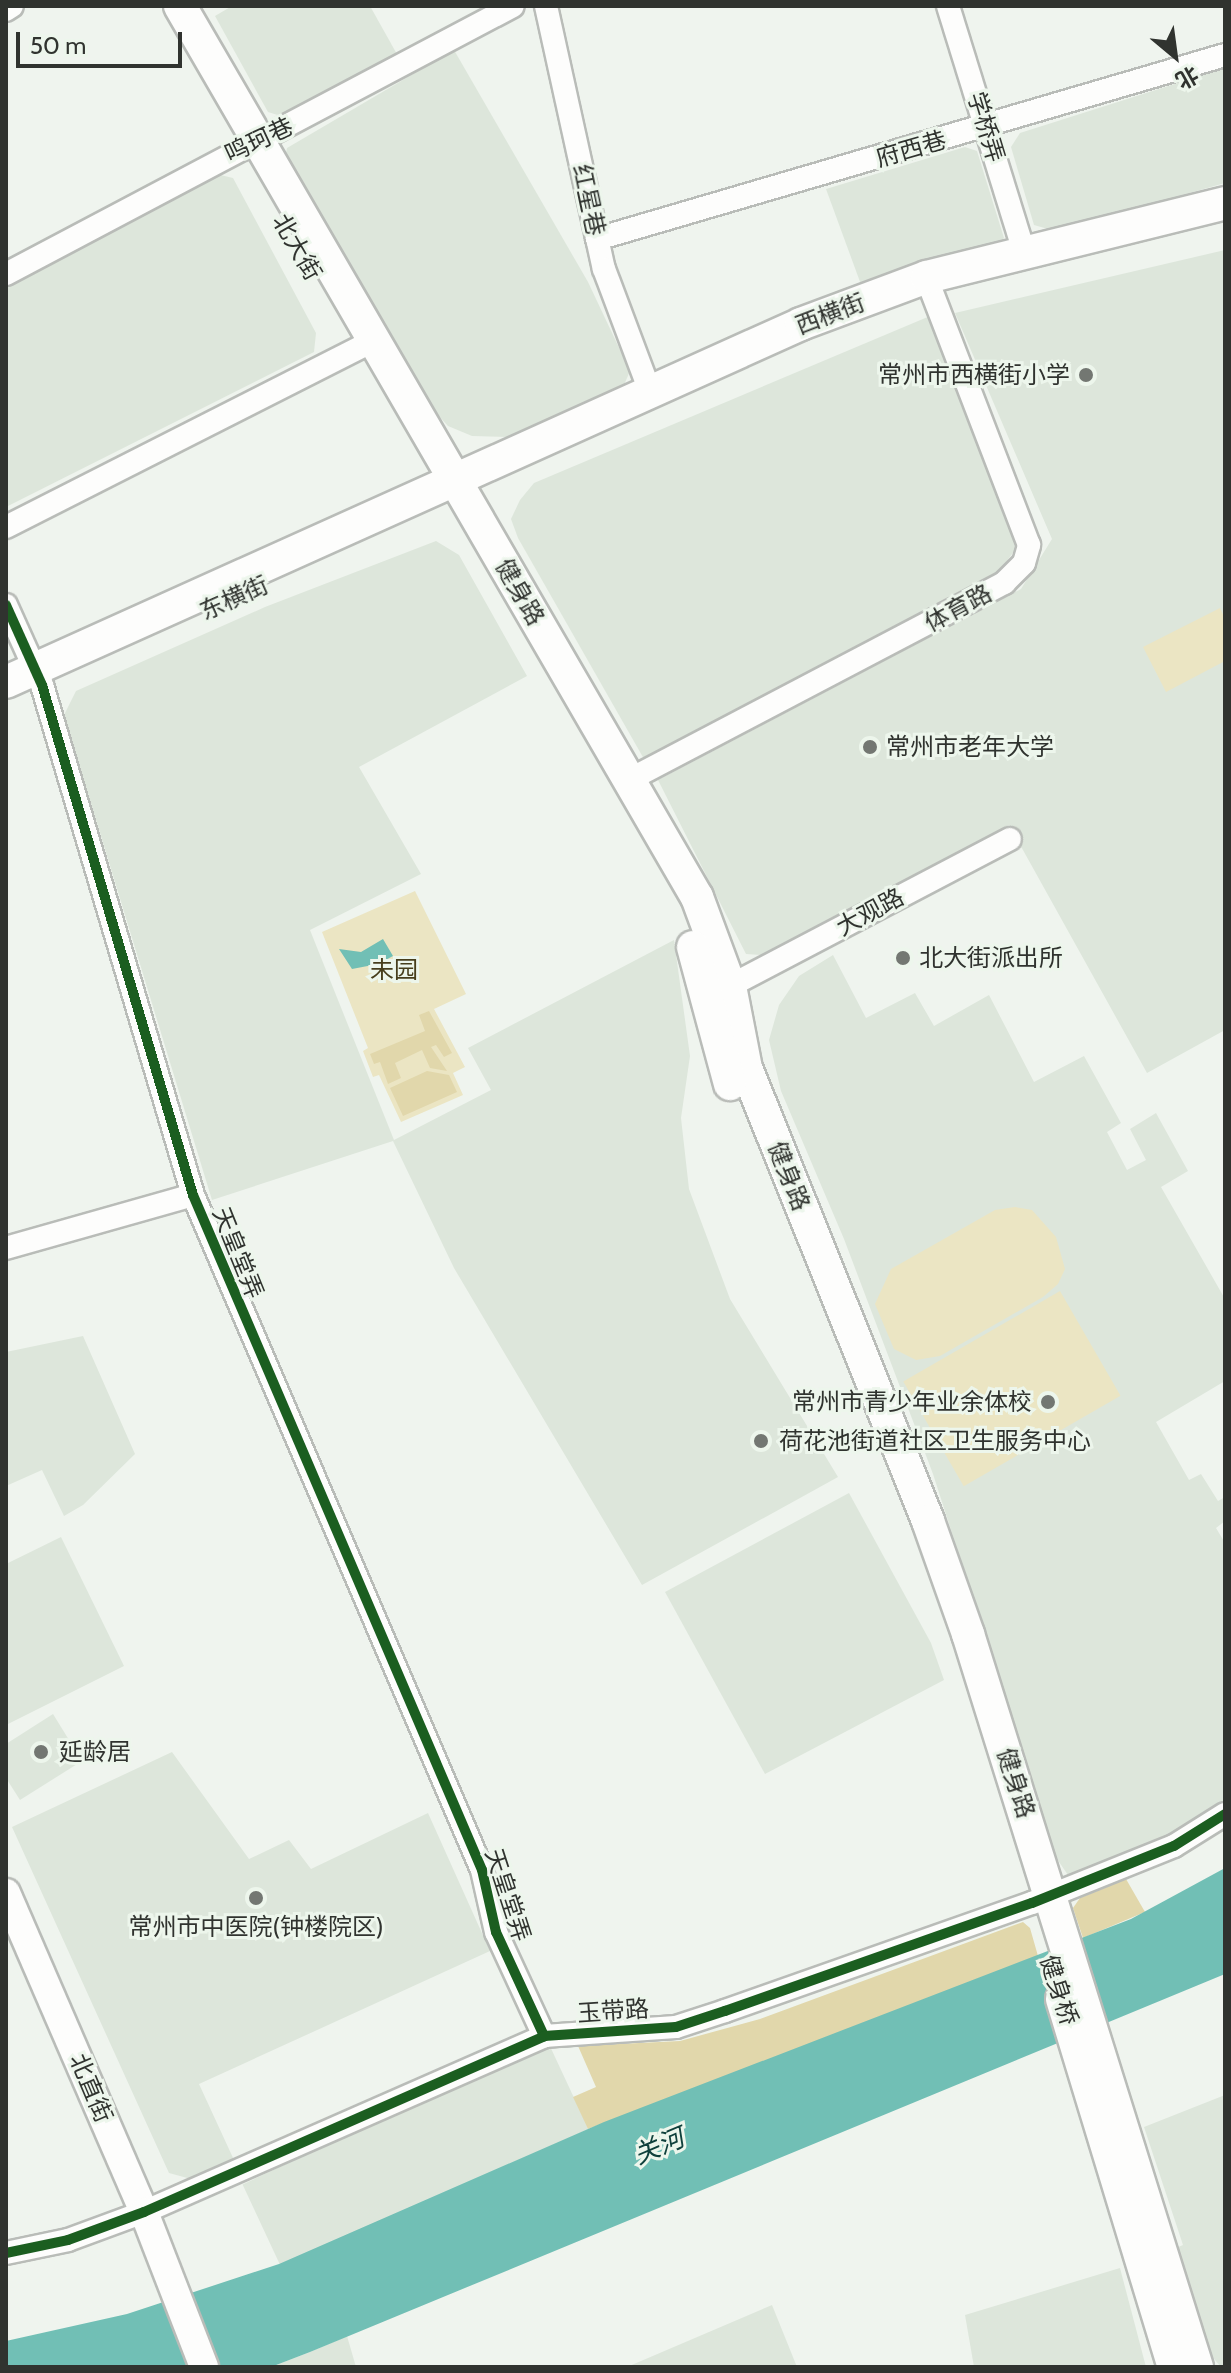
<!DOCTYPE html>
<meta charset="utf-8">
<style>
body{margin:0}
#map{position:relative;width:1231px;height:2373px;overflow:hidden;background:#eff4ee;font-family:Cabin,"Noto Sans SC",sans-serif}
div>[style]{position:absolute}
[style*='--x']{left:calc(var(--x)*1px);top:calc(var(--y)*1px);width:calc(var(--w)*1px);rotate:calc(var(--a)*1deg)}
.built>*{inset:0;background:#dde6db;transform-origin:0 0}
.green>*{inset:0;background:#ebe5c3;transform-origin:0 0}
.forest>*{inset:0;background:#e1d7ab}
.water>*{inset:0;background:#71bfb5}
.roads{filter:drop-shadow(2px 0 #b9bcb8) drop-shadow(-2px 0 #b9bcb8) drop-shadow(0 2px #b9bcb8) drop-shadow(0 -2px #b9bcb8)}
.minor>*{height:22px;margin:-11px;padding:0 11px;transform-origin:11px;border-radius:11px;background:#fdfdfc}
.tertiary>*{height:28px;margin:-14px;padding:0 14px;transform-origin:14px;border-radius:14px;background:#fdfdfc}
.secondary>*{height:32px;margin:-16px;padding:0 16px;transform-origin:16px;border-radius:16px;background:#fdfdfc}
.cycleway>*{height:10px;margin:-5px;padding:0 5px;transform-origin:5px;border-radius:5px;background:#1b5e20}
.dots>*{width:22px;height:22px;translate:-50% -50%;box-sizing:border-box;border:4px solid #edf6ec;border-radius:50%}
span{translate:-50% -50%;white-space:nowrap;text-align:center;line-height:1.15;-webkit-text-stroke:6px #edf6ec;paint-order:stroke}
.street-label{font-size:24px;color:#30332f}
.poi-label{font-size:24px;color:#30332f}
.right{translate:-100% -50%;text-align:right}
.left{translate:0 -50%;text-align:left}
.park-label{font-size:24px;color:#473e1c}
.water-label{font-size:26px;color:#10413c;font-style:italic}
.frame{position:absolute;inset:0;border:8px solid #30332f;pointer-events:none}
.north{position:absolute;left:1135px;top:16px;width:80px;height:80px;-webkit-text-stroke:6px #edf6ec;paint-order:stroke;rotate:151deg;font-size:22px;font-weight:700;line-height:32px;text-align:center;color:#30332f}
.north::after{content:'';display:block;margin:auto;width:28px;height:36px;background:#30332f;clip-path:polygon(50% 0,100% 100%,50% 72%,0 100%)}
.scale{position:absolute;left:16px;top:32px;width:166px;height:36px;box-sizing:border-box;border:4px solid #30332f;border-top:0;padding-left:10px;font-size:24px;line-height:28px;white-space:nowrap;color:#30332f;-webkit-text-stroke:6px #edf6ec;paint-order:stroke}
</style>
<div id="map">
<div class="built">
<i style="clip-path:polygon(232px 6px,370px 6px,398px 56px,287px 118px,268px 112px,215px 16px)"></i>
<i style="clip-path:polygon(454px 50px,588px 282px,630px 371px,621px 392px,508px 437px,472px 436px,448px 426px,428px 404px,284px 162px,287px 148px)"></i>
<i style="clip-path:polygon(1225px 68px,1225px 183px,1055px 231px,1034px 225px,1011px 147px,1020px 133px)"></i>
<i style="clip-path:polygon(965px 147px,977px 151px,1004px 238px,996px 248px,863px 290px,826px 189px)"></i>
<i style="clip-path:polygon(212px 173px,233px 178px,316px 333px,314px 352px,6px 507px,6px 286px)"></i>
<i style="clip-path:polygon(1225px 250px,1225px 1030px,1147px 1073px,1009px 825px,761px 955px,746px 954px,658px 780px,1021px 589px,1052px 539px,955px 313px)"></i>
<i style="clip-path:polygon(930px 316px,1019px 545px,999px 571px,644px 759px,518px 538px,511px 519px,520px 500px,534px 483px)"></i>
<i style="clip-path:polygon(436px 541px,459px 555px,527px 676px,359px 767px,421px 874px,310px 930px,394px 1140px,491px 1090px,468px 1048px,674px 940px,690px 1056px,681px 1118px,689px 1189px,730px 1299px,838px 1477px,642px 1585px,454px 1268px,393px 1141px,212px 1200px,64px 715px,76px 691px,265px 607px)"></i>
<i style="clip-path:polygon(833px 955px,866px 1018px,915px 993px,934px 1026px,989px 995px,1034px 1082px,1084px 1056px,1121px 1123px,1107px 1132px,1127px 1170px,1146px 1160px,1130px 1129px,1156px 1113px,1188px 1171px,1161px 1187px,1225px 1299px,1225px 1381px,1156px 1422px,1189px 1480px,1201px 1474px,1218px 1501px,1225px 1497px,1225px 1521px,1216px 1528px,1225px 1543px,1225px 1805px,1169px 1841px,1085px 1875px,1068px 1875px,1057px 1859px,933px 1474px,844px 1239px,781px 1091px,769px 1040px,779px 1005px,799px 976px)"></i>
<i style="clip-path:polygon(83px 1336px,135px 1454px,83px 1505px,64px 1516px,42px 1470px,6px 1486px,6px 1352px)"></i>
<i style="clip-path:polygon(849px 1493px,931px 1643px,944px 1680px,765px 1774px,665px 1592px)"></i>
<i style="clip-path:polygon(61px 1537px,124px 1666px,6px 1725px,6px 1564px)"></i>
<i style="clip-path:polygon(53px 1714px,82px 1761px,20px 1800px,6px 1778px,6px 1744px)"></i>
<i style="clip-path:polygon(172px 1752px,249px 1859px,289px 1840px,311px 1869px,428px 1813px,490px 1951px,199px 2084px,234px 2160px,191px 2179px,169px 2173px,12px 1827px)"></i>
<i style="left:548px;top:2042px;width:96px;height:337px;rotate:65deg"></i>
<i style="clip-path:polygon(1225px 2095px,1225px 2367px,1221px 2367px,1209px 2353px,1176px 2248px,1183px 2245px,1144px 2127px)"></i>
<i style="clip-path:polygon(1120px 2268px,1146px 2367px,974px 2367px,965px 2315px)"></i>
<i style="clip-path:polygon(772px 2305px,797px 2367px,627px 2367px)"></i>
<i style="clip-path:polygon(347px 2336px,356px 2367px,271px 2367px,310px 2352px)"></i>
</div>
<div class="green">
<i style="clip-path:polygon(1220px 608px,1225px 619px,1225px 661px,1166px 692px,1143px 647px)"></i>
<i style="clip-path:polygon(415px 891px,466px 994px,434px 1009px,465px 1067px,453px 1073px,463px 1095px,401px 1122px,379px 1075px,373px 1077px,363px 1051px,368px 1048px,322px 932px)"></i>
<i style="clip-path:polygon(1015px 1207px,1032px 1210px,1056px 1237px,1065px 1269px,1058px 1284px,1043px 1297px,940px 1356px,916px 1360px,894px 1349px,875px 1304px,891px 1269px,995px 1210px)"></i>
<i style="left:1060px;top:1291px;width:121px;height:181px;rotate:60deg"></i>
</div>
<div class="forest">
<i style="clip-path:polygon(429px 1011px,452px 1053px,444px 1057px,436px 1045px,431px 1047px,447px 1071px,430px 1068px,422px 1050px,395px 1063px,401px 1078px,388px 1084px,380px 1062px,374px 1064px,370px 1054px,425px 1031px,419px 1015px)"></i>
<i style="clip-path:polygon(427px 1071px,449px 1075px,457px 1092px,403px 1116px,390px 1088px)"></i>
<i style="clip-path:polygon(1126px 1879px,1145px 1912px,1083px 1938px,1073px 1908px,1080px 1898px)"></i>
<i style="clip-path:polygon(1023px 1922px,1030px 1928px,1038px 1956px,907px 2007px,588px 2129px,573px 2097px,596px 2087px,578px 2046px,680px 2041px,760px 2019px)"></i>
</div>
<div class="water">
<i style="clip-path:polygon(383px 939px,393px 956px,378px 964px,352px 969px,339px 949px,361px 952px)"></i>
<i style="clip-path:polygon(1225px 1868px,1225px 1974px,310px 2352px,271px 2367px,6px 2367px,6px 2341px,127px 2314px,279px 2264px,604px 2122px,1131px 1919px)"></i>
</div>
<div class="roads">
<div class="minor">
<i style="--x:546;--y:6;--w:269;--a:77.6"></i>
<i style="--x:604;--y:269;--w:128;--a:69.4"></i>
<i style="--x:948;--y:6;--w:254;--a:72.8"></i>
<i style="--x:6;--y:10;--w:7;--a:-34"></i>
<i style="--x:597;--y:239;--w:654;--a:-16.33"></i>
<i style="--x:6;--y:274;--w:573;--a:-27.86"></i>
<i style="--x:6;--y:527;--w:411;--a:-26.9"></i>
<i style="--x:6;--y:605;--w:88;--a:65.8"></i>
<i style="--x:42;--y:685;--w:532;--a:73.51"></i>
<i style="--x:193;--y:1195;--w:734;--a:66.82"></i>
<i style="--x:482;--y:1870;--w:64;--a:77.3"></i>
<i style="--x:496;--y:1932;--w:115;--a:65.2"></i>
<i style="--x:629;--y:780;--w:424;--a:-27.7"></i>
<i style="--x:1004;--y:583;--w:28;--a:-45"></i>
<i style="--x:1024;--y:563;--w:19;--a:-74"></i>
<i style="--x:1029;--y:545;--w:271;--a:-111"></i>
<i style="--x:730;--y:986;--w:316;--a:-27.7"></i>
<i style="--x:6;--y:1248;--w:194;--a:-15.8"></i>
<i style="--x:6;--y:2253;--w:63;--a:-11.8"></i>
<i style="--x:68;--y:2240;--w:81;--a:-20.2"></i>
<i style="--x:144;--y:2212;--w:437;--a:-23.7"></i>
<i style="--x:544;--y:2036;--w:132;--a:-3.9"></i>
<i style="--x:676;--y:2027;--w:52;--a:-18.1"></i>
<i style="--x:725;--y:2011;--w:325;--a:-19.4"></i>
<i style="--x:1032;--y:1903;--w:153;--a:-21.9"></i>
<i style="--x:1174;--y:1846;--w:60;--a:-32.1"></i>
</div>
<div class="tertiary">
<i style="--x:6;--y:1893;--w:348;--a:66.6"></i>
<i style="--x:144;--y:2212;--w:166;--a:68.8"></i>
</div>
<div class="secondary">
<i style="--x:180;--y:6;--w:1030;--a:59.88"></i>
<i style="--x:697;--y:897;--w:95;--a:69.7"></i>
<i style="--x:730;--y:986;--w:84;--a:79"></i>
<i style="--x:746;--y:1068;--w:488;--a:68.1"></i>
<i style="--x:928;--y:1521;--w:120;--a:70.5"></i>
<i style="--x:968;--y:1634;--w:768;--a:72.65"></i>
<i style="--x:6;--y:682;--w:872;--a:-24.24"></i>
<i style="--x:801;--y:324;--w:134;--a:-20.5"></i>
<i style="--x:927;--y:277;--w:307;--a:-13.9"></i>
<i style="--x:693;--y:947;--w:142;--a:74.9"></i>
<i style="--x:1062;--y:1999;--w:385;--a:73.1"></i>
</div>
</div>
<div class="cycleway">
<i style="--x:6;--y:605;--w:88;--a:65.8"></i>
<i style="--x:42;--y:685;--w:532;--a:73.51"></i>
<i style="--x:193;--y:1195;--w:734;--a:66.82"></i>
<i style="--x:482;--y:1870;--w:64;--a:77.3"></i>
<i style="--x:496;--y:1932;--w:115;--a:65.2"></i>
<i style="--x:6;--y:2253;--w:63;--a:-11.8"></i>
<i style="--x:68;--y:2240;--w:81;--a:-20.2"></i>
<i style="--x:144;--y:2212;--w:437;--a:-23.7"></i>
<i style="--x:544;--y:2036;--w:132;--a:-3.9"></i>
<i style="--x:676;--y:2027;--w:52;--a:-18.1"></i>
<i style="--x:725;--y:2011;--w:325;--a:-19.4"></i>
<i style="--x:1032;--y:1903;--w:153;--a:-21.9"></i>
<i style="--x:1174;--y:1846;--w:60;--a:-32.1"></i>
</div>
<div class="dots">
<i style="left:1086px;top:375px;background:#737772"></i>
<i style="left:870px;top:747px;background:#737772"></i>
<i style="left:903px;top:958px;background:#737772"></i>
<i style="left:1048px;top:1402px;background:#737772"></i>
<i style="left:761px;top:1441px;background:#737772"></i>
<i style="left:41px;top:1752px;background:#737772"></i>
<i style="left:256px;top:1898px;background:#737772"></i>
</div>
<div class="street-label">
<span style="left:986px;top:127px;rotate:73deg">学桥弄</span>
<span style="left:259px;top:140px;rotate:-25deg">鸣珂巷</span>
<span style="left:911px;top:149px;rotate:-16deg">府西巷</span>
<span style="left:589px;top:200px;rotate:78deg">红星巷</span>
<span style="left:297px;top:247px;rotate:60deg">北大街</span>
<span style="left:830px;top:314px;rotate:-21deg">西横街</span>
<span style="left:520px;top:592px;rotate:60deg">健身路</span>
<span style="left:234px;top:598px;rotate:-24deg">东横街</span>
<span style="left:958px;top:608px;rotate:-28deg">体育路</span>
<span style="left:870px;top:912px;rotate:-28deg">大观路</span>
<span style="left:789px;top:1176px;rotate:68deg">健身路</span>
<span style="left:238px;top:1253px;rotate:68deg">天皇堂弄</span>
<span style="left:1016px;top:1783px;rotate:72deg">健身路</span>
<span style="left:508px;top:1895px;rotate:72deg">天皇堂弄</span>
<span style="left:1059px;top:1990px;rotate:72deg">健身桥</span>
<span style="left:613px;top:2011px;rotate:-4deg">玉带路</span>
<span style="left:91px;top:2088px;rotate:67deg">北直街</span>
</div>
<div class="poi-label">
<span class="right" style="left:1070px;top:375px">常州市西横街小学</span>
<span class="left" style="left:886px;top:747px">常州市老年大学</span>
<span class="left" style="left:919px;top:958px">北大街派出所</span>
<span class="right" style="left:1032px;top:1402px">常州市青少年业余体校</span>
<span class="left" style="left:779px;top:1441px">荷花池街道社区卫生服务中心</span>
<span class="left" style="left:59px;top:1752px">延龄居</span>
<span style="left:256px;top:1927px">常州市中医院(钟楼院区)</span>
</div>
<div class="park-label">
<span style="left:394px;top:970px">未园</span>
</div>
<div class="water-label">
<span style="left:659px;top:2147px;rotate:-23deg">关河</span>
</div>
<div class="frame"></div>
<div class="north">北</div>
<div class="scale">50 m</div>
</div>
